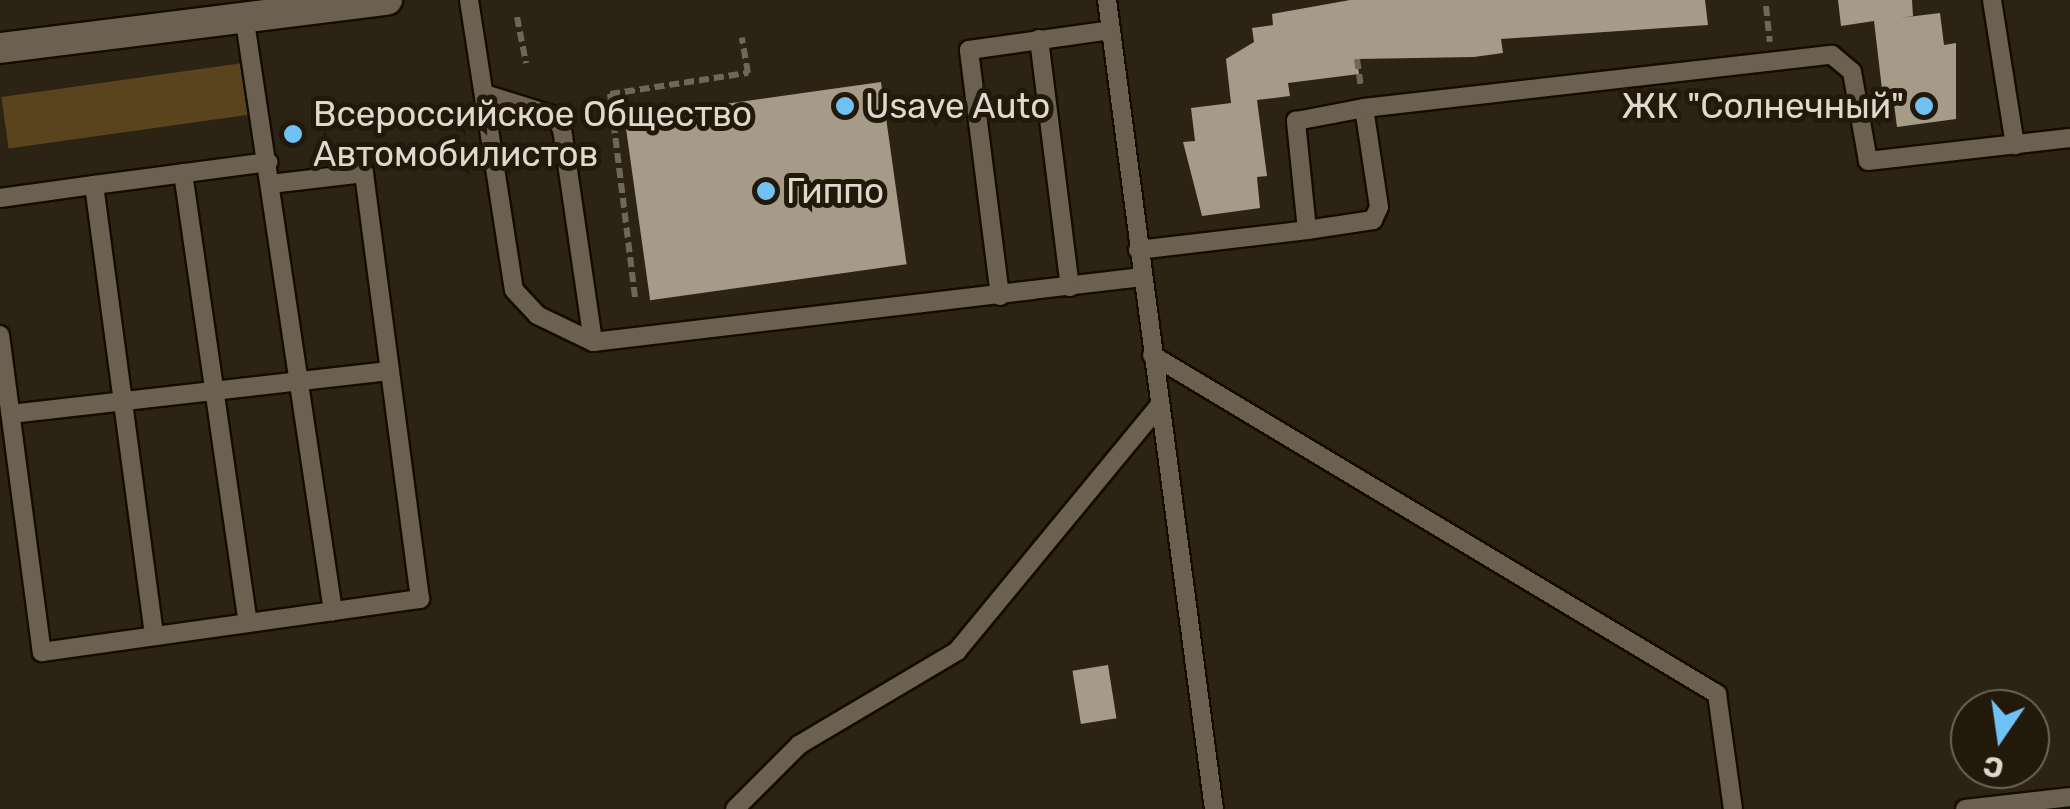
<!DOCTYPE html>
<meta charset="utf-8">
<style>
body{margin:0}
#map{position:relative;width:2070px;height:809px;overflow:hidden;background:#2c2314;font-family:Rubik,sans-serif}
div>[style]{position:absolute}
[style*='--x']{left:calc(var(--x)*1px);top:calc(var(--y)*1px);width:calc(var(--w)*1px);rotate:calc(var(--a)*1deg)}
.green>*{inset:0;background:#5a441e;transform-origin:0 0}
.building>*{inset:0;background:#a69a88;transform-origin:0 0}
.path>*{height:6px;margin-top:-3px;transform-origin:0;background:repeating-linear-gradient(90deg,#6f675a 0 10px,transparent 0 15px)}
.roads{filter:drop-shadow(2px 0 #140c01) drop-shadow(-2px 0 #140c01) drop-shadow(0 2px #140c01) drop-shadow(0 -2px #140c01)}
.lane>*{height:18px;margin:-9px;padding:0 9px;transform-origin:9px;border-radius:9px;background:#6c6150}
.secondary>*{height:30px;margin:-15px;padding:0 15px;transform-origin:15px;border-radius:15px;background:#6c6150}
.dots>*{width:28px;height:28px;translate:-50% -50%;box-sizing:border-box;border:5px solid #22190a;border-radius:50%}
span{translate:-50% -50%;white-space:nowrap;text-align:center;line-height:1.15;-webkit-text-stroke:10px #22190a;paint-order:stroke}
.poi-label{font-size:35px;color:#ded8cf}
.left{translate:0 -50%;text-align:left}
.right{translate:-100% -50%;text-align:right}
.north{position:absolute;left:1950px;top:689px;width:100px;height:100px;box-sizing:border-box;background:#22190a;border:2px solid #6d6559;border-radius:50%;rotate:193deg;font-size:28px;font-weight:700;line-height:40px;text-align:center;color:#ded8cf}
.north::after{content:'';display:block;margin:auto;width:35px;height:45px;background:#6fc2f4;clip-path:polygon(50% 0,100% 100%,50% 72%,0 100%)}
</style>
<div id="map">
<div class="green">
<i style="left:243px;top:63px;width:52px;height:244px;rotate:82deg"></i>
</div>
<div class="building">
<i style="clip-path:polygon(1350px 0,1705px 0,1708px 25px,1501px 39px,1503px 53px,1474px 57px,1357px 59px,1359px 74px,1288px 83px,1290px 96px,1257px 100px,1267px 176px,1257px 177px,1260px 208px,1202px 216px,1183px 142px,1195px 141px,1191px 108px,1231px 103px,1226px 59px,1254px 42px,1252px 28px,1273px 25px,1272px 14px)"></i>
<i style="clip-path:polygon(1838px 0,1912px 0,1913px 16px,1899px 18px,1940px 13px,1944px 45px,1956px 43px,1956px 119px,1897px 127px,1893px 96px,1883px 98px,1874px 21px,1841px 26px)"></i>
<i style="left:881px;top:82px;width:184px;height:259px;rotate:82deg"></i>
<i style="left:1108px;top:665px;width:54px;height:36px;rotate:81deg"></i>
</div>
<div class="path">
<i style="--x:1766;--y:6;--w:36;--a:84"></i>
<i style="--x:517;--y:17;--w:47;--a:78.9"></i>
<i style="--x:1357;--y:59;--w:29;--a:82"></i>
<i style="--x:635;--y:297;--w:205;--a:-97"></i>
<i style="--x:610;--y:94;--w:140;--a:-8.7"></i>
<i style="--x:748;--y:73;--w:36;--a:-100"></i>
</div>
<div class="roads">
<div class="lane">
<i style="--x:469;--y:0;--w:293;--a:81.2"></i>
<i style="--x:514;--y:290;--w:34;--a:47"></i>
<i style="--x:537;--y:315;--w:62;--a:25.7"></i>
<i style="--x:593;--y:342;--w:553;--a:-6.75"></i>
<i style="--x:1107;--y:0;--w:816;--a:82.47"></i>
<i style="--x:1992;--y:0;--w:147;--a:81"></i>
<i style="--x:244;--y:15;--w:603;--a:81.51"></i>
<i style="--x:1039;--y:39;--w:250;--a:82.9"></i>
<i style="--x:485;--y:94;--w:73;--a:17.4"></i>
<i style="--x:555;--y:116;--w:15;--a:62"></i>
<i style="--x:562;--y:129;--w:215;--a:81.7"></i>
<i style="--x:183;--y:173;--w:454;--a:81.8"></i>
<i style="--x:94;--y:185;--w:176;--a:-7.5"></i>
<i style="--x:0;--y:198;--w:95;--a:-7.9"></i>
<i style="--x:94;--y:185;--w:454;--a:82.4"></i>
<i style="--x:1307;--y:230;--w:67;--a:-8.6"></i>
<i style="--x:1373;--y:220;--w:14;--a:-65"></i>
<i style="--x:1379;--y:207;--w:100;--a:-98.6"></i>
<i style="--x:1138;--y:250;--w:170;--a:-6.7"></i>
<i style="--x:1307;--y:230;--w:110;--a:-95.8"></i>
<i style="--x:1296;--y:121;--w:69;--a:-10.8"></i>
<i style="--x:1364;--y:108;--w:471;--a:-6.5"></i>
<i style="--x:1832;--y:55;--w:26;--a:40"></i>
<i style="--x:1852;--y:72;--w:90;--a:79.8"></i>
<i style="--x:1868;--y:161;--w:203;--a:-6.5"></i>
<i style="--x:1000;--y:296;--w:248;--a:-97.2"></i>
<i style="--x:969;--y:50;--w:143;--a:-8"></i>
<i style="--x:0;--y:335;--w:320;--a:82.5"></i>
<i style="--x:42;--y:652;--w:382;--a:-8"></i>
<i style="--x:420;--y:599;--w:430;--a:-97.5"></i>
<i style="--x:364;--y:173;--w:94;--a:173.3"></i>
<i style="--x:1152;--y:355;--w:659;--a:30.96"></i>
<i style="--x:1717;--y:694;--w:116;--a:82.1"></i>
<i style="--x:11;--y:414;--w:380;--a:-6.5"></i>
<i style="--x:735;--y:809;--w:91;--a:-45"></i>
<i style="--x:799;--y:745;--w:184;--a:-30.7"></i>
<i style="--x:957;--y:651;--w:316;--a:-50.5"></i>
<i style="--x:1965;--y:809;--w:106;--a:-6.5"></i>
</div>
<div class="secondary">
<i style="--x:0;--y:48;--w:390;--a:-7.1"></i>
</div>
</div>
<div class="dots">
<i style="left:845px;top:106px;background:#6fc2f4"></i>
<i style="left:1924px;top:106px;background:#6fc2f4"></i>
<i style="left:293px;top:134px;background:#6fc2f4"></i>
<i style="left:766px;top:191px;background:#6fc2f4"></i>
</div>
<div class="poi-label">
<span class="left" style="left:865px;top:106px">Usave Auto</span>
<span class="right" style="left:1904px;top:106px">ЖК "Солнечный"</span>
<span class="left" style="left:313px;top:134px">Всероссийское Общество<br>Автомобилистов</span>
<span class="left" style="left:786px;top:191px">Гиппо</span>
</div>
<div class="north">С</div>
</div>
